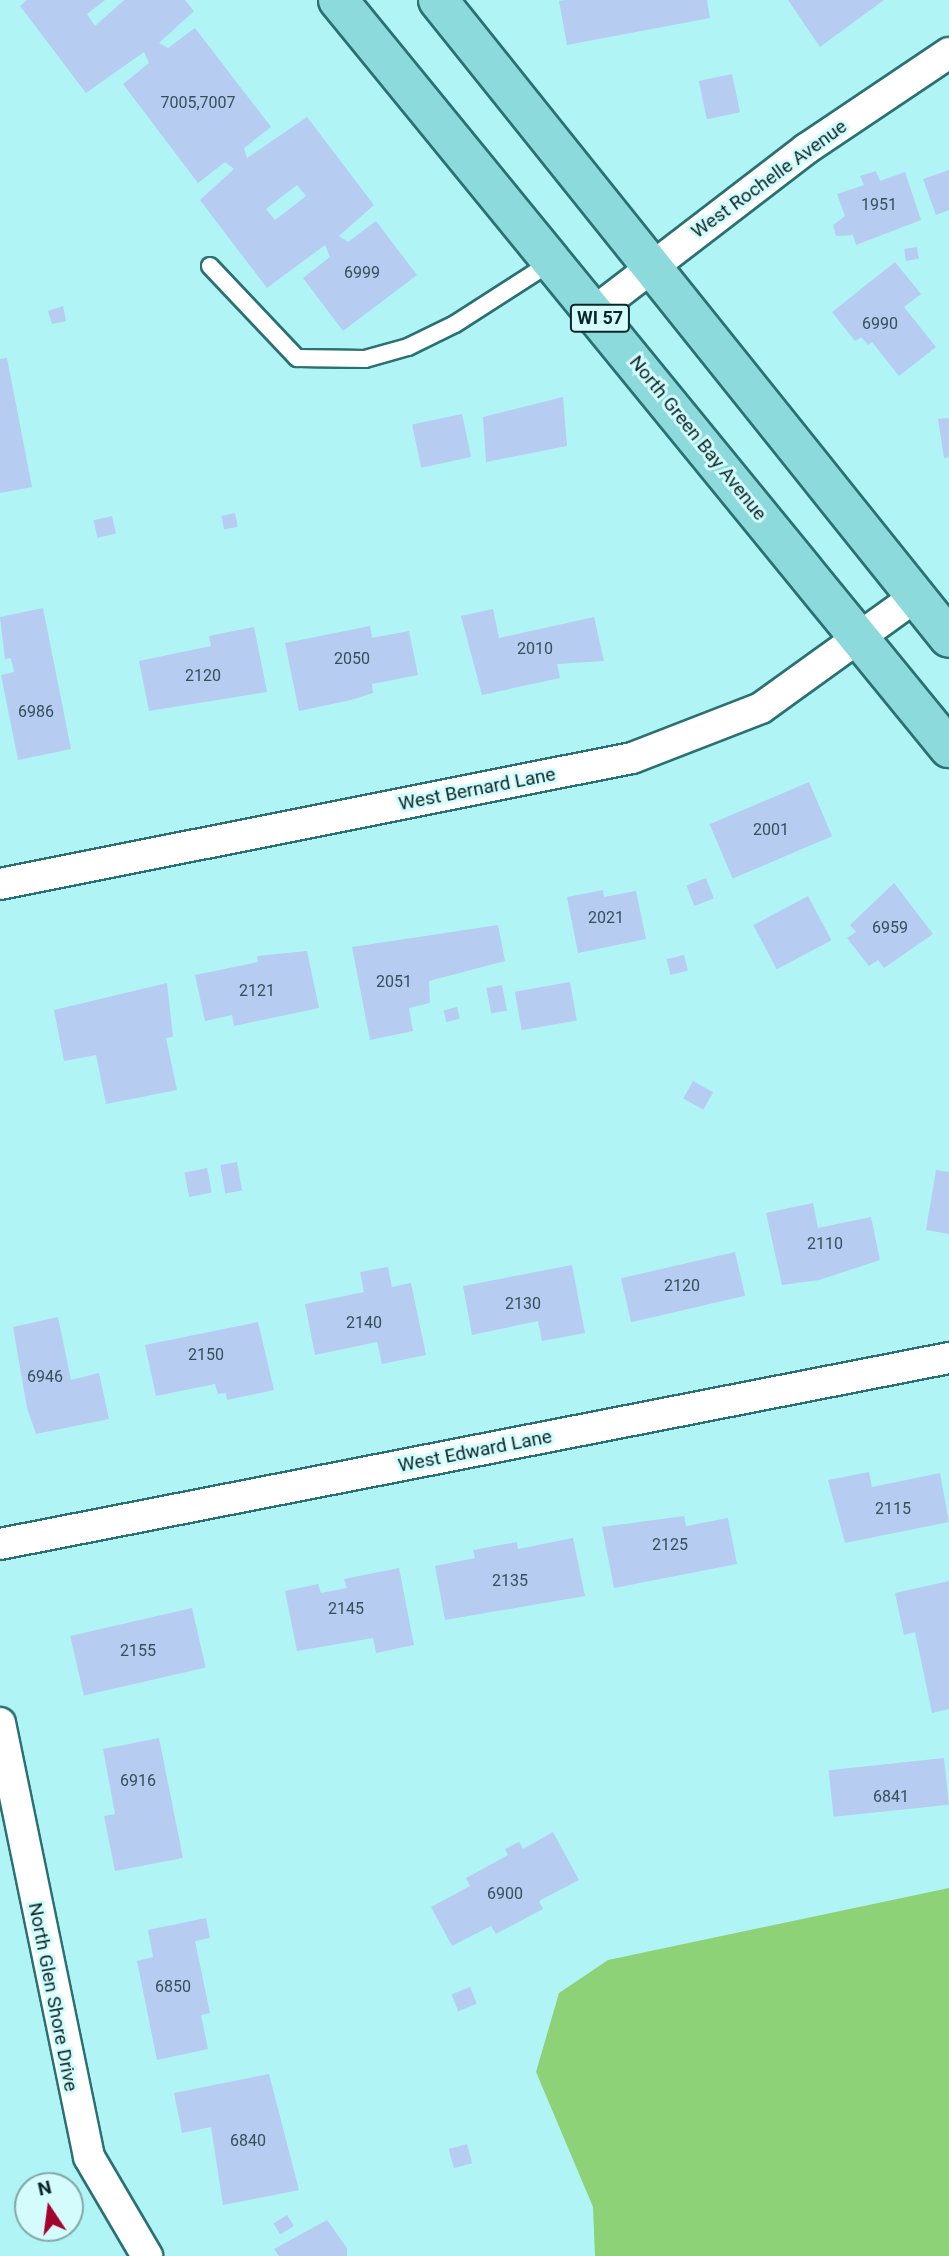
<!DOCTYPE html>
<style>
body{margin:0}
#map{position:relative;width:949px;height:2256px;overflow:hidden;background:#b0f4f6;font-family:Roboto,sans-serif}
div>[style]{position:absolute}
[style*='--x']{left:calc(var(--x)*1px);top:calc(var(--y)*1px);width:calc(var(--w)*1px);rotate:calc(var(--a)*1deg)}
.water>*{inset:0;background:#8ed278}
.building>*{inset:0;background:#b6cdf1;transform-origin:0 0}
.roads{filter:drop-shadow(2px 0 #2b7072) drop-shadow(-2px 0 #2b7072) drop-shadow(0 2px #2b7072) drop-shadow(0 -2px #2b7072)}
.service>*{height:16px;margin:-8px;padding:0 8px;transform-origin:8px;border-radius:8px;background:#fff}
.minor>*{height:30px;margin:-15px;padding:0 15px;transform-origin:15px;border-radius:15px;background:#fff}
.primary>*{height:38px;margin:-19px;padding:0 19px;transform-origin:19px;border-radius:19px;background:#8ddadc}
span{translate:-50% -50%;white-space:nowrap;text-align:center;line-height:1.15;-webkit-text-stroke:6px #d4fcfd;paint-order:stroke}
.number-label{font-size:16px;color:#35505a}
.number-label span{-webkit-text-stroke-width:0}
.shield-label span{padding:2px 5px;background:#d4fcfd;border:2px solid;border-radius:5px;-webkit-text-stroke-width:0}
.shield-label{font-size:18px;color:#0a2728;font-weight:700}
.street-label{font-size:19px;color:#0a2728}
.north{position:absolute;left:14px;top:2172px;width:70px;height:70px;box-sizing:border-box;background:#d4fcfd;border:2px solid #83a7a8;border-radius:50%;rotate:347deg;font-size:19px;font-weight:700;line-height:28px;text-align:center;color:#0a2728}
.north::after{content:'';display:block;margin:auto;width:24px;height:32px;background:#a3042d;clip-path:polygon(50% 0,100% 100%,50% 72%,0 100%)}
</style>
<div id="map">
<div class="water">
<i style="clip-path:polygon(949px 1888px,949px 2256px,595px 2256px,593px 2207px,536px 2072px,559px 1993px,608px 1960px)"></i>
</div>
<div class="building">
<i style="clip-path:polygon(evenodd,27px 0,105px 0,87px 14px,95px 26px,124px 0,185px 0,194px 11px,159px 43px,168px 48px,195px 28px,271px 127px,244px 148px,247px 158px,307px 117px,374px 205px,339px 236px,348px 242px,376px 221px,417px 275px,343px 331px,303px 278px,330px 257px,325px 245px,267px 288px,200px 200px,234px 169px,225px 162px,198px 183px,123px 84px,149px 63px,144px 52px,86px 93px,20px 6px,27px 0,297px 185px,306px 196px,275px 220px,266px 209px,297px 185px)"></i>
<i style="clip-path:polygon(566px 0,707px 0,710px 18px,567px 45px,559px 1px)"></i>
<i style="clip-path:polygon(788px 0,884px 0,820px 47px)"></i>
<i style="left:732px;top:74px;width:39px;height:34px;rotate:78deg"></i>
<i style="clip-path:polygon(949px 170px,949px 210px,936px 215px,923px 179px)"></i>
<i style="clip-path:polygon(876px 171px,880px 181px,905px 172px,921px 220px,856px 245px,853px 235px,836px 236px,833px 225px,845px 216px,837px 194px,864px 185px,860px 176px)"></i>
<i style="left:917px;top:247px;width:12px;height:13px;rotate:81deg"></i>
<i style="clip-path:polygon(895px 262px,921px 294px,904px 307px,936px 347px,899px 376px,872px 342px,868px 345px,861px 337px,855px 341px,832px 312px)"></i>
<i style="clip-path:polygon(63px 306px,66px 321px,52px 324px,48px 311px)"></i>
<i style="clip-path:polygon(7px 358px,32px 487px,0 493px,0 359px)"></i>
<i style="clip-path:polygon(563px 397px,567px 446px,486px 462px,483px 417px)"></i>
<i style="left:462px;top:414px;width:44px;height:51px;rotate:78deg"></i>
<i style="clip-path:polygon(949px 418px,949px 457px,944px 458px,938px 419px)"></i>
<i style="left:235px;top:513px;width:14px;height:14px;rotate:78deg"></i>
<i style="left:112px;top:516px;width:18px;height:19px;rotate:77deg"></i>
<i style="clip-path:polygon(43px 608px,71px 749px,18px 760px,1px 675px,14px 672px,11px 658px,5px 659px,0 617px)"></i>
<i style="clip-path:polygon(493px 609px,499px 638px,594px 617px,604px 661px,557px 664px,560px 678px,482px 695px,461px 616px)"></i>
<i style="clip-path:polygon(370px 626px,372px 638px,409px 631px,418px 675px,372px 684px,373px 693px,351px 700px,299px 711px,285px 643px)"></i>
<i style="clip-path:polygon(254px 627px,267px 692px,149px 711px,139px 661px,211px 646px,209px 636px)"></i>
<i style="left:809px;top:782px;width:59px;height:108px;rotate:67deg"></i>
<i style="left:706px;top:878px;width:22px;height:21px;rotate:69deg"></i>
<i style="clip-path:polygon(894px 883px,933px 934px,884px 968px,878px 960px,869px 966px,847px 938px,856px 932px,850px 925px)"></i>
<i style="clip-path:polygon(603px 890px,604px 897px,636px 891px,646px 939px,578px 953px,567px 897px)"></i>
<i style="left:808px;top:896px;width:50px;height:62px;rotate:62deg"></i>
<i style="clip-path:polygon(498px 925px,505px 961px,429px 981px,430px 1003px,409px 1008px,413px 1031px,370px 1040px,352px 947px)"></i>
<i style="clip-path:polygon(307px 951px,319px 1008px,234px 1026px,232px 1015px,205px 1021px,195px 975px,258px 962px,257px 956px)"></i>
<i style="left:684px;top:955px;width:16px;height:18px;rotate:76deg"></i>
<i style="left:570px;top:982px;width:39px;height:56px;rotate:80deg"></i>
<i style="clip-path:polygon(167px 983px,173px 1037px,166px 1038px,177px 1090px,106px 1104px,96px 1055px,64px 1061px,54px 1010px)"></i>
<i style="left:502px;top:985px;width:26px;height:16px;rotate:79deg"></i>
<i style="left:457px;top:1007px;width:12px;height:14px;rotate:76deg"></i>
<i style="left:693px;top:1081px;width:23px;height:20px;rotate:29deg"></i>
<i style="left:237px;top:1162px;width:29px;height:17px;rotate:80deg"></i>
<i style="left:207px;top:1168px;width:25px;height:23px;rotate:79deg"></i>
<i style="clip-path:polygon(936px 1170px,949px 1172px,949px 1234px,926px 1230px)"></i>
<i style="clip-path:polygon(813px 1203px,818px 1228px,871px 1217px,880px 1260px,819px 1280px,782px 1285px,766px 1213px)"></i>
<i style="left:735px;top:1252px;width:45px;height:117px;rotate:77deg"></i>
<i style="clip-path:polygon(572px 1265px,585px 1333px,542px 1341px,538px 1321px,472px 1335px,463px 1286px)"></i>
<i style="clip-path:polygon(388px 1267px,392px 1287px,411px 1283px,426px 1355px,382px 1364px,377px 1342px,315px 1355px,305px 1304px,364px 1292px,360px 1272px)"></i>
<i style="clip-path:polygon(58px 1317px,71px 1380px,99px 1373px,109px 1419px,36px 1434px,27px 1408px,13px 1327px)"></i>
<i style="clip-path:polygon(258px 1322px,274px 1390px,227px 1400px,226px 1393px,218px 1394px,215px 1384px,156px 1396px,145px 1345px)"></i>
<i style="clip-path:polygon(869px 1472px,872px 1487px,940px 1473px,949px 1522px,845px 1543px,828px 1480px)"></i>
<i style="clip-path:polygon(684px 1516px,686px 1526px,728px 1518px,737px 1564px,614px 1588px,602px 1527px)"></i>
<i style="clip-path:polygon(573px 1538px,585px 1596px,445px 1620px,435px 1566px,475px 1558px,473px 1550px,517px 1542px,518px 1549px)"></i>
<i style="clip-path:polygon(399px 1568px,414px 1645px,376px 1653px,373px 1638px,297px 1651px,285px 1591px,318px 1584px,321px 1593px,347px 1588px,344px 1579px)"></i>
<i style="clip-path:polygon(949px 1581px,949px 1709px,932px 1713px,915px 1632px,904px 1635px,895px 1593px)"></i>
<i style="left:192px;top:1608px;width:61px;height:125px;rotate:77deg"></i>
<i style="clip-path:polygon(159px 1738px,183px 1858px,115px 1871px,104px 1816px,115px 1814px,103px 1749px)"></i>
<i style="left:944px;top:1758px;width:47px;height:116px;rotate:84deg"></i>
<i style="clip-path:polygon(553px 1832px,579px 1880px,539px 1901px,543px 1909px,496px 1934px,491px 1926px,452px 1946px,431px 1907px,470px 1886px,466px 1878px,508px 1855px,505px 1849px,519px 1842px,523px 1849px)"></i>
<i style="clip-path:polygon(206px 1918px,210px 1938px,195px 1941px,210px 2013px,201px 2015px,208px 2049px,157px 2060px,137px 1961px,153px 1957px,148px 1930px)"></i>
<i style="left:470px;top:1987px;width:18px;height:20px;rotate:68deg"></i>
<i style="clip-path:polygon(269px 2074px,299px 2190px,223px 2205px,211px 2127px,182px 2133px,174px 2093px)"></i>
<i style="left:467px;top:2144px;width:20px;height:19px;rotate:75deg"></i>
<i style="left:287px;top:2215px;width:13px;height:16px;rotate:58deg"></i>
<i style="clip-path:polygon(327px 2220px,347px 2248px,347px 2256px,279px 2256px,274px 2249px)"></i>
</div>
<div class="roads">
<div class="service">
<i style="--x:210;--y:266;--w:127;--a:46.6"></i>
<i style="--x:297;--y:358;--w:68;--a:0.8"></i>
<i style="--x:365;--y:359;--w:45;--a:-15.6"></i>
<i style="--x:408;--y:347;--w:52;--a:-26.1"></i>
<i style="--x:455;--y:324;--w:117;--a:-32.7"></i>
</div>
<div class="minor">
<i style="--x:595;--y:311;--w:266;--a:-37.5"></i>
<i style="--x:806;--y:149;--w:172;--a:-33.9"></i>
<i style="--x:0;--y:884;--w:644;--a:-11.28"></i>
<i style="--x:632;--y:758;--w:138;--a:-21.2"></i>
<i style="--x:761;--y:708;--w:190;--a:-35.8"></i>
<i style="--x:0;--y:1544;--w:967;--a:-11.09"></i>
<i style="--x:0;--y:1723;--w:443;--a:78.4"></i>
<i style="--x:89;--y:2157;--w:115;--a:59.6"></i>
</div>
<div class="primary">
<i style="--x:338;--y:0;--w:966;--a:50.76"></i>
<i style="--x:438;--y:0;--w:817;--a:51.31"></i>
</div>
</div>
<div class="number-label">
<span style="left:198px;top:103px">7005,7007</span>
<span style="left:879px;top:205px">1951</span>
<span style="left:362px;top:273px">6999</span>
<span style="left:880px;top:324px">6990</span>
<span style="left:535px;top:649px">2010</span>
<span style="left:352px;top:659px">2050</span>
<span style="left:203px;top:676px">2120</span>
<span style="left:36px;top:712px">6986</span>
<span style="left:771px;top:830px">2001</span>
<span style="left:606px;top:918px">2021</span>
<span style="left:890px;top:928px">6959</span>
<span style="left:394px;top:982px">2051</span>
<span style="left:257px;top:991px">2121</span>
<span style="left:825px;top:1244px">2110</span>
<span style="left:682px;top:1286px">2120</span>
<span style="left:523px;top:1304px">2130</span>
<span style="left:364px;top:1323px">2140</span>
<span style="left:206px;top:1355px">2150</span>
<span style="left:45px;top:1377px">6946</span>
<span style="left:893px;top:1509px">2115</span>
<span style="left:670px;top:1545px">2125</span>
<span style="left:510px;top:1581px">2135</span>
<span style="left:346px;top:1609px">2145</span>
<span style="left:138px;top:1651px">2155</span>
<span style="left:138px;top:1781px">6916</span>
<span style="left:891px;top:1797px">6841</span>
<span style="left:505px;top:1894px">6900</span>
<span style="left:173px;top:1987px">6850</span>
<span style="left:248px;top:2141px">6840</span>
</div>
<div class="shield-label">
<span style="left:600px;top:318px">WI 57</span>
</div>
<div class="street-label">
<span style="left:769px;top:179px;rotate:-36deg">West Rochelle Avenue</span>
<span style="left:698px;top:438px;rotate:51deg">North Green Bay Avenue</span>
<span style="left:477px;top:789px;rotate:-11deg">West Bernard Lane</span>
<span style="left:475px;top:1451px;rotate:-11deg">West Edward Lane</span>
<span style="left:53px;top:1997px;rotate:79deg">North Glen Shore Drive</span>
</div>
<div class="north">N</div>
</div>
